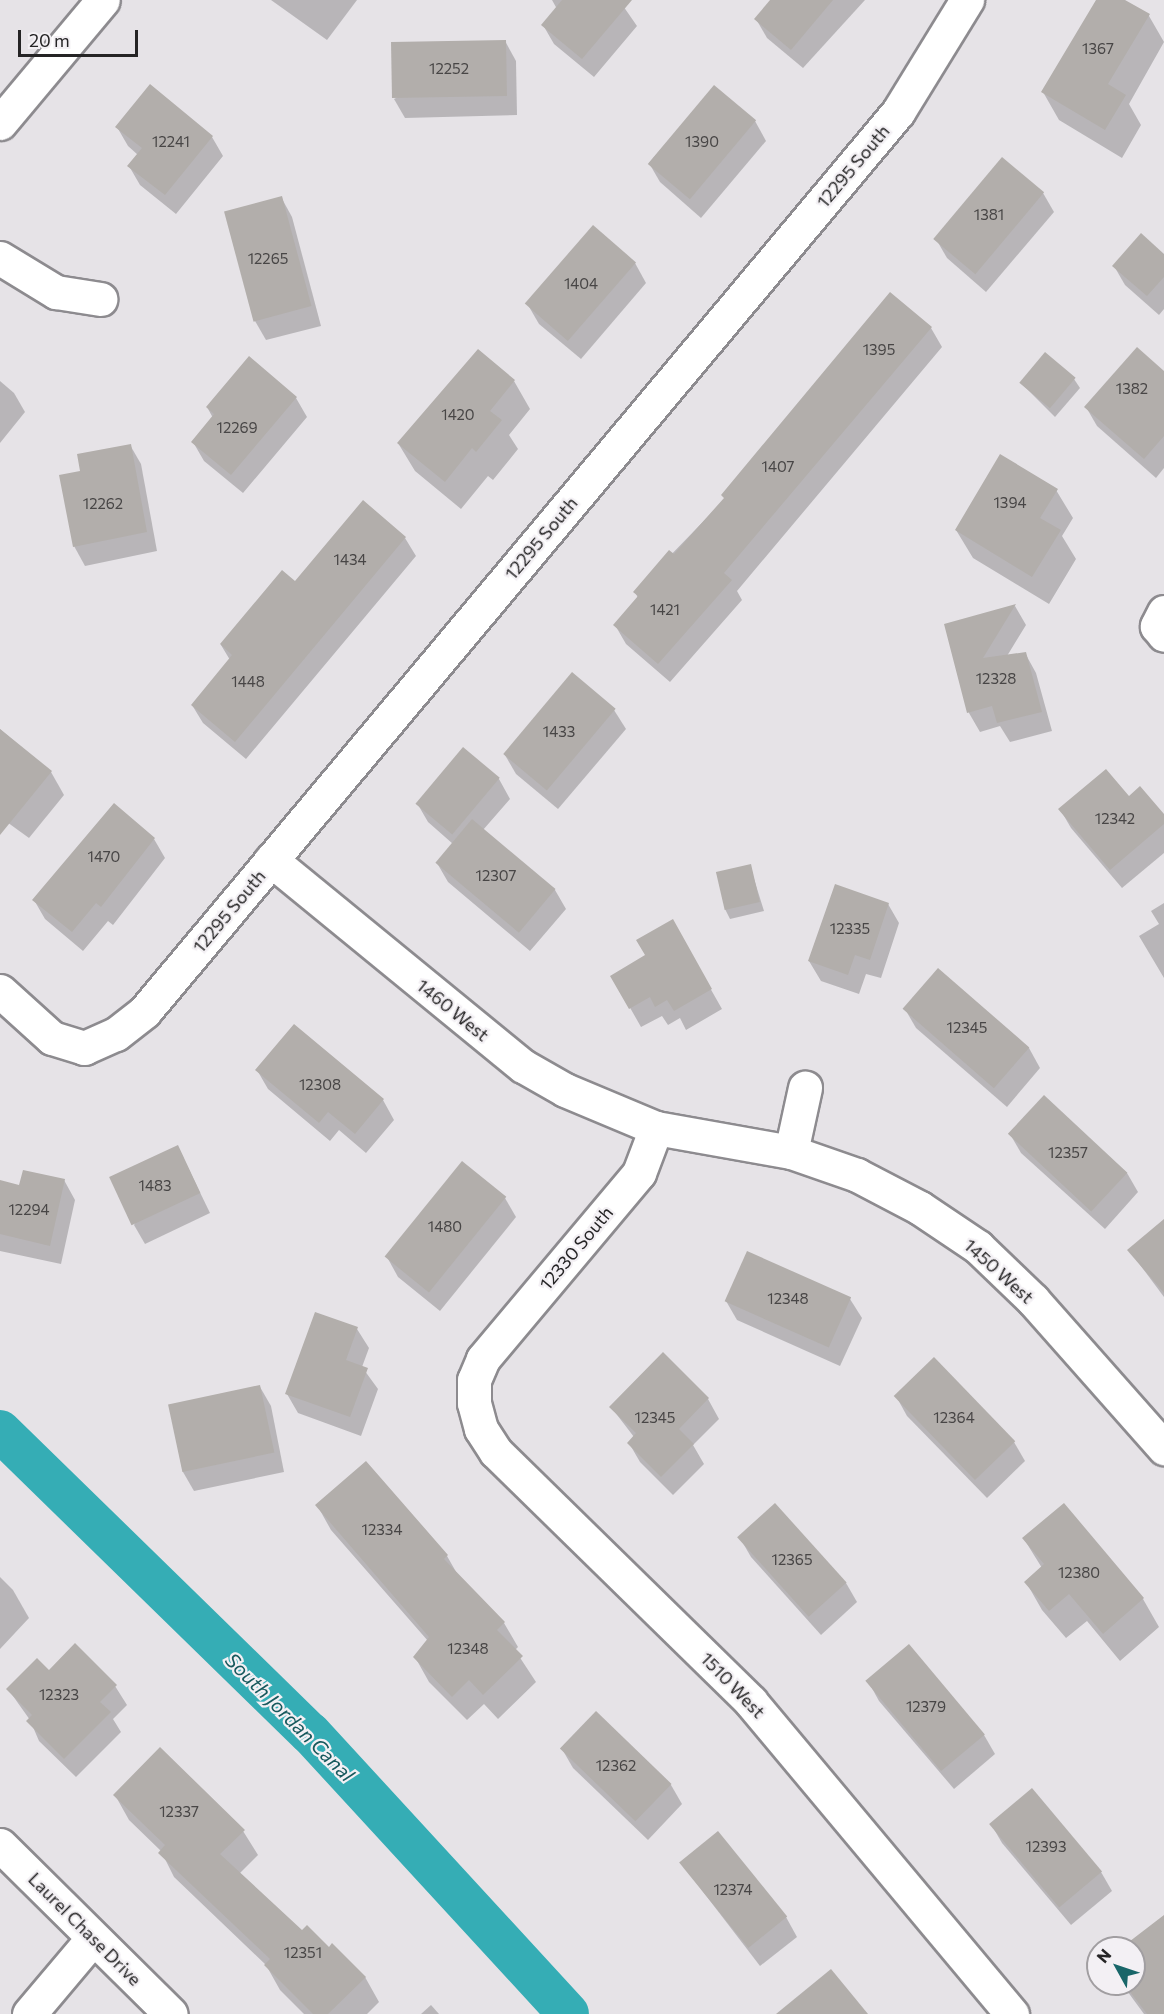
<!DOCTYPE html>
<style>
body{margin:0}
#map{position:relative;width:1164px;height:2014px;overflow:hidden;background:#e6e3e7;font-family:Commissioner,sans-serif}
div>[style]{position:absolute}
[style*='--x']{left:calc(var(--x)*1px);top:calc(var(--y)*1px);width:calc(var(--w)*1px);rotate:calc(var(--a)*1deg)}
.shadow>*{inset:0;background:#0003}
.canal>*{height:42px;margin:-21px;padding:0 21px;transform-origin:21px;border-radius:21px;background:#35adb5}
.building>*{inset:0;background:#b2aeab;transform-origin:0 0}
.roads{filter:drop-shadow(2px 0 #8d8b8f) drop-shadow(-2px 0 #8d8b8f) drop-shadow(0 2px #8d8b8f) drop-shadow(0 -2px #8d8b8f)}
.street>*{height:33px;margin:-16.5px;padding:0 16.5px;transform-origin:16.5px;border-radius:16.5px;background:#fff}
span{translate:-50% -50%;white-space:nowrap;text-align:center;line-height:1.15;-webkit-text-stroke:4.5px #f3f0f4;paint-order:stroke}
.number-label{font-size:15px;color:#484646}
.number-label span{-webkit-text-stroke-width:0}
.street-label{font-size:18px;color:#252425}
.water-label{font-size:20px;color:#17595d;font-style:italic}
.north{position:absolute;left:1086px;top:1936px;width:60px;height:60px;box-sizing:border-box;background:#f3f0f4;border:2px solid #a19ea1;border-radius:50%;rotate:310deg;font-size:16px;font-weight:700;line-height:24px;text-align:center;color:#252425}
.north::after{content:'';display:block;margin:auto;width:21px;height:27px;background:#186669;clip-path:polygon(50% 0,100% 100%,50% 72%,0 100%)}
.scale{position:absolute;left:18px;top:30px;width:120px;height:27px;box-sizing:border-box;border:3px solid #252425;border-top:0;padding-left:8px;font-size:18px;line-height:21px;white-space:nowrap;color:#252425;-webkit-text-stroke:4px #f3f0f4;paint-order:stroke}
</style>
<div id="map">
<div class="shadow">
<i style="clip-path:polygon(271px 0,357px 0,327px 40px)"></i>
<i style="clip-path:polygon(552px 0,619px 0,637px 26px,594px 77px,554px 44px,543px 25px,557px 9px)"></i>
<i style="clip-path:polygon(772px 0,865px 0,803px 68px,767px 38px,756px 19px)"></i>
<i style="clip-path:polygon(1097px 0,1122px 0,1149px 16px,1164px 42px,1129px 104px,1141px 125px,1122px 158px,1059px 120px,1043px 92px)"></i>
<i style="clip-path:polygon(505px 41px,516px 61px,517px 115px,405px 118px,394px 99px)"></i>
<i style="clip-path:polygon(714px 87px,755px 121px,766px 141px,701px 218px,660px 182px,649px 163px)"></i>
<i style="clip-path:polygon(117px 127px,212px 137px,223px 156px,176px 214px,140px 185px,129px 166px,138px 155px,128px 146px)"></i>
<i style="clip-path:polygon(1043px 193px,1054px 212px,986px 292px,947px 258px,936px 239px)"></i>
<i style="clip-path:polygon(281px 197px,292px 217px,321px 326px,266px 340px,255px 321px)"></i>
<i style="clip-path:polygon(1164px 256px,1164px 309px,1159px 315px,1125px 285px,1114px 266px)"></i>
<i style="clip-path:polygon(635px 263px,646px 283px,581px 359px,539px 324px,528px 305px)"></i>
<i style="clip-path:polygon(891px 295px,931px 328px,942px 347px,737px 591px,742px 600px,670px 682px,626px 644px,615px 625px,638px 598px,635px 592px,725px 499px)"></i>
<i style="clip-path:polygon(1164px 373px,1164px 468px,1156px 478px,1097px 426px,1086px 407px)"></i>
<i style="clip-path:polygon(1074px 379px,1080px 388px,1055px 417px,1021px 383px)"></i>
<i style="clip-path:polygon(0 381px,14px 393px,25px 412px,0 443px)"></i>
<i style="clip-path:polygon(514px 381px,530px 409px,509px 435px,518px 449px,493px 480px,488px 476px,461px 509px,415px 471px,398px 443px)"></i>
<i style="clip-path:polygon(296px 398px,307px 417px,243px 493px,204px 461px,193px 442px,213px 418px,207px 407px)"></i>
<i style="clip-path:polygon(130px 445px,141px 464px,157px 551px,85px 566px,74px 546px,81px 473px)"></i>
<i style="clip-path:polygon(1056px 490px,1073px 518px,1062px 536px,1076px 559px,1049px 604px,973px 558px,956px 530px)"></i>
<i style="clip-path:polygon(405px 538px,416px 556px,246px 759px,203px 723px,192px 705px,230px 660px,221px 645px,295px 584px)"></i>
<i style="clip-path:polygon(1015px 606px,1026px 625px,1007px 656px,1025px 653px,1036px 673px,1052px 731px,1010px 742px,1000px 726px,980px 732px,969px 713px,946px 625px)"></i>
<i style="clip-path:polygon(614px 710px,626px 729px,558px 809px,516px 774px,505px 755px)"></i>
<i style="clip-path:polygon(0 729px,51px 772px,64px 795px,29px 838px,0 817px)"></i>
<i style="clip-path:polygon(463px 749px,499px 779px,510px 799px,483px 830px,555px 890px,566px 909px,530px 951px,448px 882px,437px 863px,453px 844px,428px 822px,417px 803px)"></i>
<i style="clip-path:polygon(1128px 798px,1164px 816px,1164px 853px,1122px 888px,1071px 828px,1060px 809px)"></i>
<i style="clip-path:polygon(154px 839px,165px 858px,113px 925px,108px 921px,83px 951px,45px 919px,34px 900px)"></i>
<i style="clip-path:polygon(750px 866px,764px 911px,730px 919px,725px 909px)"></i>
<i style="clip-path:polygon(1164px 903px,1164px 978px,1139px 936px,1159px 924px,1151px 911px)"></i>
<i style="clip-path:polygon(888px 904px,899px 923px,881px 978px,866px 974px,859px 994px,821px 981px,809px 961px)"></i>
<i style="clip-path:polygon(672px 921px,722px 1009px,686px 1030px,680px 1018px,668px 1025px,662px 1016px,641px 1027px,612px 976px,647px 956px)"></i>
<i style="clip-path:polygon(939px 970px,1029px 1048px,1040px 1068px,1007px 1107px,916px 1028px,905px 1009px)"></i>
<i style="clip-path:polygon(294px 1026px,383px 1100px,394px 1120px,366px 1153px,339px 1130px,330px 1141px,268px 1089px,257px 1070px)"></i>
<i style="clip-path:polygon(1044px 1097px,1127px 1173px,1138px 1192px,1105px 1229px,1021px 1153px,1010px 1134px)"></i>
<i style="clip-path:polygon(178px 1147px,210px 1213px,145px 1244px,134px 1225px)"></i>
<i style="clip-path:polygon(64px 1180px,75px 1200px,61px 1264px,0 1251px,0 1182px,20px 1187px)"></i>
<i style="clip-path:polygon(505px 1198px,516px 1217px,440px 1311px,398px 1277px,387px 1257px)"></i>
<i style="clip-path:polygon(1164px 1221px,1164px 1297px,1129px 1250px)"></i>
<i style="clip-path:polygon(850px 1299px,862px 1318px,840px 1366px,737px 1320px,726px 1301px)"></i>
<i style="clip-path:polygon(316px 1313px,357px 1329px,369px 1348px,362px 1367px,378px 1389px,361px 1436px,298px 1413px,287px 1394px)"></i>
<i style="clip-path:polygon(260px 1387px,271px 1406px,284px 1472px,194px 1491px,183px 1472px,170px 1406px)"></i>
<i style="clip-path:polygon(896px 1396px,1014px 1442px,1025px 1461px,987px 1498px,907px 1416px)"></i>
<i style="clip-path:polygon(708px 1399px,719px 1419px,693px 1445px,704px 1464px,673px 1495px,640px 1462px,629px 1443px,634px 1437px,611px 1407px)"></i>
<i style="clip-path:polygon(317px 1505px,447px 1556px,459px 1577px,504px 1623px,518px 1647px,515px 1650px,536px 1682px,498px 1719px,484px 1704px,467px 1720px,429px 1682px,415px 1657px,428px 1641px,331px 1530px)"></i>
<i style="clip-path:polygon(1064px 1505px,1143px 1599px,1159px 1627px,1120px 1661px,1087px 1621px,1066px 1638px,1042px 1610px,1026px 1582px,1042px 1568px,1024px 1539px)"></i>
<i style="clip-path:polygon(740px 1538px,846px 1583px,857px 1602px,821px 1635px,751px 1557px)"></i>
<i style="clip-path:polygon(0 1577px,13px 1590px,29px 1618px,0 1649px)"></i>
<i style="clip-path:polygon(49px 1672px,115px 1686px,127px 1705px,113px 1719px,121px 1732px,76px 1777px,39px 1741px,30px 1720px,8px 1689px)"></i>
<i style="clip-path:polygon(868px 1681px,984px 1735px,995px 1754px,954px 1789px,879px 1701px)"></i>
<i style="clip-path:polygon(562px 1749px,671px 1785px,682px 1804px,648px 1840px,573px 1768px)"></i>
<i style="clip-path:polygon(115px 1795px,243px 1831px,258px 1855px,239px 1874px,302px 1932px,365px 1977px,379px 2002px,367px 2014px,304px 2014px,280px 1990px,266px 1965px,174px 1877px,161px 1851px,129px 1820px)"></i>
<i style="clip-path:polygon(991px 1824px,1101px 1872px,1112px 1891px,1071px 1925px,1002px 1843px)"></i>
<i style="clip-path:polygon(681px 1863px,786px 1917px,797px 1937px,760px 1966px)"></i>
<i style="clip-path:polygon(1164px 1917px,1164px 2014px,1144px 2014px,1122px 1984px,1134px 1984px,1134px 1948px,1123px 1948px)"></i>
<i style="clip-path:polygon(431px 2005px,439px 2014px,421px 2014px)"></i>
</div>
<div class="canal">
<i style="--x:0;--y:1431;--w:433;--a:44.3"></i>
<i style="--x:310;--y:1733;--w:381;--a:47.4"></i>
</div>
<div class="building">
<i style="clip-path:polygon(562px 0,632px 0,582px 59px,541px 25px)"></i>
<i style="clip-path:polygon(770px 0,833px 0,791px 50px,754px 19px)"></i>
<i style="clip-path:polygon(1096px 0,1125px 0,1150px 14px,1108px 84px,1126px 95px,1105px 130px,1041px 92px)"></i>
<i style="left:506px;top:40px;width:56px;height:115px;rotate:89deg"></i>
<i style="clip-path:polygon(150px 84px,213px 136px,165px 195px,127px 166px,142px 148px,115px 127px)"></i>
<i style="left:714px;top:85px;width:55px;height:103px;rotate:40deg"></i>
<i style="left:1002px;top:157px;width:55px;height:107px;rotate:40deg"></i>
<i style="left:282px;top:196px;width:114px;height:60px;rotate:75deg"></i>
<i style="left:593px;top:225px;width:57px;height:104px;rotate:41deg"></i>
<i style="clip-path:polygon(1141px 233px,1164px 254px,1164px 277px,1147px 296px,1112px 266px)"></i>
<i style="clip-path:polygon(890px 292px,932px 327px,724px 573px,732px 580px,658px 664px,613px 625px,638px 596px,633px 592px,669px 550px,674px 554px,724px 498px,721px 495px)"></i>
<i style="clip-path:polygon(1137px 347px,1164px 371px,1164px 436px,1144px 459px,1084px 407px)"></i>
<i style="clip-path:polygon(478px 349px,515px 380px,490px 411px,502px 420px,476px 452px,472px 448px,445px 482px,397px 443px)"></i>
<i style="left:1045px;top:352px;width:40px;height:40px;rotate:40deg"></i>
<i style="clip-path:polygon(249px 356px,297px 397px,231px 475px,191px 442px,214px 414px,206px 407px)"></i>
<i style="clip-path:polygon(131px 444px,147px 532px,73px 547px,59px 475px,80px 471px,77px 454px)"></i>
<i style="clip-path:polygon(1000px 454px,1058px 489px,1040px 518px,1061px 530px,1032px 577px,955px 530px)"></i>
<i style="clip-path:polygon(363px 500px,406px 537px,235px 742px,191px 705px,232px 655px,220px 644px,282px 570px,295px 581px)"></i>
<i style="clip-path:polygon(1016px 604px,983px 658px,1026px 652px,1042px 712px,997px 723px,992px 706px,967px 713px,944px 624px)"></i>
<i style="left:572px;top:672px;width:57px;height:107px;rotate:40deg"></i>
<i style="clip-path:polygon(0 729px,52px 771px,0 835px)"></i>
<i style="left:463px;top:747px;width:48px;height:74px;rotate:40deg"></i>
<i style="clip-path:polygon(1106px 769px,1129px 796px,1140px 786px,1164px 814px,1164px 824px,1110px 870px,1058px 809px)"></i>
<i style="clip-path:polygon(114px 803px,155px 838px,101px 907px,96px 903px,72px 932px,32px 900px)"></i>
<i style="left:472px;top:819px;width:109px;height:57px;rotate:40deg"></i>
<i style="left:751px;top:864px;width:39px;height:36px;rotate:77deg"></i>
<i style="clip-path:polygon(835px 884px,889px 903px,870px 960px,855px 955px,848px 975px,808px 961px)"></i>
<i style="clip-path:polygon(673px 919px,712px 989px,674px 1011px,667px 1000px,655px 1007px,650px 997px,629px 1009px,610px 976px,645px 955px,636px 940px)"></i>
<i style="left:938px;top:968px;width:121px;height:54px;rotate:41deg"></i>
<i style="clip-path:polygon(294px 1024px,384px 1099px,355px 1134px,328px 1112px,319px 1123px,255px 1070px)"></i>
<i style="left:1044px;top:1095px;width:114px;height:53px;rotate:43deg"></i>
<i style="left:178px;top:1145px;width:53px;height:76px;rotate:65deg"></i>
<i style="left:462px;top:1161px;width:57px;height:123px;rotate:39deg"></i>
<i style="clip-path:polygon(23px 1170px,65px 1179px,50px 1246px,0 1234px,0 1180px,19px 1185px)"></i>
<i style="clip-path:polygon(1164px 1219px,1164px 1293px,1127px 1250px)"></i>
<i style="left:747px;top:1251px;width:114px;height:55px;rotate:24deg"></i>
<i style="clip-path:polygon(315px 1312px,358px 1327px,346px 1360px,368px 1368px,350px 1417px,285px 1394px)"></i>
<i style="clip-path:polygon(663px 1352px,709px 1398px,679px 1429px,694px 1444px,661px 1477px,627px 1443px,636px 1433px,609px 1407px)"></i>
<i style="left:934px;top:1357px;width:117px;height:56px;rotate:46deg"></i>
<i style="left:260px;top:1385px;width:69px;height:94px;rotate:78deg"></i>
<i style="clip-path:polygon(366px 1461px,448px 1555px,444px 1559px,505px 1622px,497px 1630px,523px 1656px,483px 1695px,469px 1680px,452px 1697px,413px 1657px,429px 1637px,315px 1505px)"></i>
<i style="left:775px;top:1503px;width:107px;height:51px;rotate:48deg"></i>
<i style="clip-path:polygon(1064px 1503px,1144px 1598px,1103px 1634px,1069px 1594px,1049px 1611px,1024px 1582px,1044px 1564px,1022px 1538px)"></i>
<i style="clip-path:polygon(75px 1643px,117px 1685px,100px 1702px,111px 1712px,64px 1759px,26px 1721px,32px 1715px,6px 1689px,37px 1658px,49px 1670px)"></i>
<i style="left:909px;top:1644px;width:118px;height:57px;rotate:50deg"></i>
<i style="left:596px;top:1711px;width:105px;height:52px;rotate:44deg"></i>
<i style="clip-path:polygon(160px 1747px,245px 1830px,220px 1854px,302px 1930px,307px 1925px,329px 1947px,332px 1943px,366px 1977px,328px 2014px,313px 2014px,264px 1965px,270px 1959px,158px 1853px,165px 1845px,113px 1795px)"></i>
<i style="left:1032px;top:1788px;width:109px;height:56px;rotate:50deg"></i>
<i style="left:718px;top:1831px;width:110px;height:50px;rotate:51deg"></i>
<i style="clip-path:polygon(1164px 1915px,1164px 2014px,1147px 2014px,1124px 1984px,1134px 1984px,1134px 1948px,1121px 1948px)"></i>
<i style="clip-path:polygon(831px 1969px,868px 2014px,776px 2014px)"></i>
</div>
<div class="roads">
<div class="street">
<i style="--x:0;--y:123;--w:160;--a:-50.1"></i>
<i style="--x:0;--y:258;--w:66;--a:31.3"></i>
<i style="--x:56;--y:292;--w:45;--a:9"></i>
<i style="--x:1164;--y:612;--w:16;--a:117"></i>
<i style="--x:1157;--y:626;--w:11;--a:52"></i>
<i style="--x:271;--y:860;--w:325;--a:39.3"></i>
<i style="--x:523;--y:1066;--w:48;--a:29.7"></i>
<i style="--x:565;--y:1090;--w:99;--a:22.7"></i>
<i style="--x:656;--y:1128;--w:137;--a:10.1"></i>
<i style="--x:791;--y:1152;--w:70;--a:19.2"></i>
<i style="--x:857;--y:1175;--w:71;--a:27.6"></i>
<i style="--x:920;--y:1208;--w:70;--a:33.9"></i>
<i style="--x:978;--y:1247;--w:76;--a:43.9"></i>
<i style="--x:1033;--y:1300;--w:198;--a:48.5"></i>
<i style="--x:0;--y:991;--w:70;--a:42.1"></i>
<i style="--x:52;--y:1038;--w:34;--a:17"></i>
<i style="--x:84;--y:1048;--w:35;--a:-24"></i>
<i style="--x:116;--y:1034;--w:37;--a:-38"></i>
<i style="--x:145;--y:1011;--w:1173;--a:-50.05"></i>
<i style="--x:898;--y:112;--w:132;--a:-58.4"></i>
<i style="--x:656;--y:1128;--w:48;--a:110.7"></i>
<i style="--x:639;--y:1173;--w:243;--a:130"></i>
<i style="--x:483;--y:1359;--w:23;--a:113"></i>
<i style="--x:474;--y:1380;--w:23;--a:90"></i>
<i style="--x:474;--y:1403;--w:27;--a:75"></i>
<i style="--x:481;--y:1429;--w:27;--a:57"></i>
<i style="--x:496;--y:1452;--w:357;--a:44.4"></i>
<i style="--x:751;--y:1702;--w:407;--a:50.1"></i>
<i style="--x:791;--y:1152;--w:66;--a:-77.7"></i>
<i style="--x:0;--y:1845;--w:240;--a:44.7"></i>
<i style="--x:29;--y:2014;--w:99;--a:-49.9"></i>
</div>
</div>
<div class="number-label">
<span style="left:1098px;top:49px">1367</span>
<span style="left:449px;top:69px">12252</span>
<span style="left:171px;top:142px">12241</span>
<span style="left:702px;top:142px">1390</span>
<span style="left:989px;top:215px">1381</span>
<span style="left:268px;top:259px">12265</span>
<span style="left:581px;top:284px">1404</span>
<span style="left:879px;top:350px">1395</span>
<span style="left:1132px;top:389px">1382</span>
<span style="left:458px;top:415px">1420</span>
<span style="left:237px;top:428px">12269</span>
<span style="left:778px;top:467px">1407</span>
<span style="left:1010px;top:503px">1394</span>
<span style="left:103px;top:504px">12262</span>
<span style="left:350px;top:560px">1434</span>
<span style="left:665px;top:610px">1421</span>
<span style="left:996px;top:679px">12328</span>
<span style="left:248px;top:682px">1448</span>
<span style="left:559px;top:732px">1433</span>
<span style="left:1115px;top:819px">12342</span>
<span style="left:104px;top:857px">1470</span>
<span style="left:496px;top:876px">12307</span>
<span style="left:850px;top:929px">12335</span>
<span style="left:967px;top:1028px">12345</span>
<span style="left:320px;top:1085px">12308</span>
<span style="left:1068px;top:1153px">12357</span>
<span style="left:155px;top:1186px">1483</span>
<span style="left:29px;top:1210px">12294</span>
<span style="left:445px;top:1227px">1480</span>
<span style="left:788px;top:1299px">12348</span>
<span style="left:655px;top:1418px">12345</span>
<span style="left:954px;top:1418px">12364</span>
<span style="left:382px;top:1530px">12334</span>
<span style="left:792px;top:1560px">12365</span>
<span style="left:1079px;top:1573px">12380</span>
<span style="left:468px;top:1649px">12348</span>
<span style="left:59px;top:1695px">12323</span>
<span style="left:926px;top:1707px">12379</span>
<span style="left:616px;top:1766px">12362</span>
<span style="left:179px;top:1812px">12337</span>
<span style="left:1046px;top:1847px">12393</span>
<span style="left:733px;top:1890px">12374</span>
<span style="left:303px;top:1953px">12351</span>
</div>
<div class="street-label">
<span style="left:853px;top:166px;rotate:-50deg">12295 South</span>
<span style="left:541px;top:538px;rotate:-50deg">12295 South</span>
<span style="left:229px;top:911px;rotate:-50deg">12295 South</span>
<span style="left:453px;top:1010px;rotate:39deg">1460 West</span>
<span style="left:576px;top:1248px;rotate:-50deg">12330 South</span>
<span style="left:999px;top:1271px;rotate:42deg">1450 West</span>
<span style="left:733px;top:1685px;rotate:46deg">1510 West</span>
<span style="left:85px;top:1929px;rotate:45deg">Laurel Chase Drive</span>
</div>
<div class="water-label">
<span style="left:290px;top:1717px;rotate:45deg">South Jordan Canal</span>
</div>
<div class="north">N</div>
<div class="scale">20 m</div>
</div>
